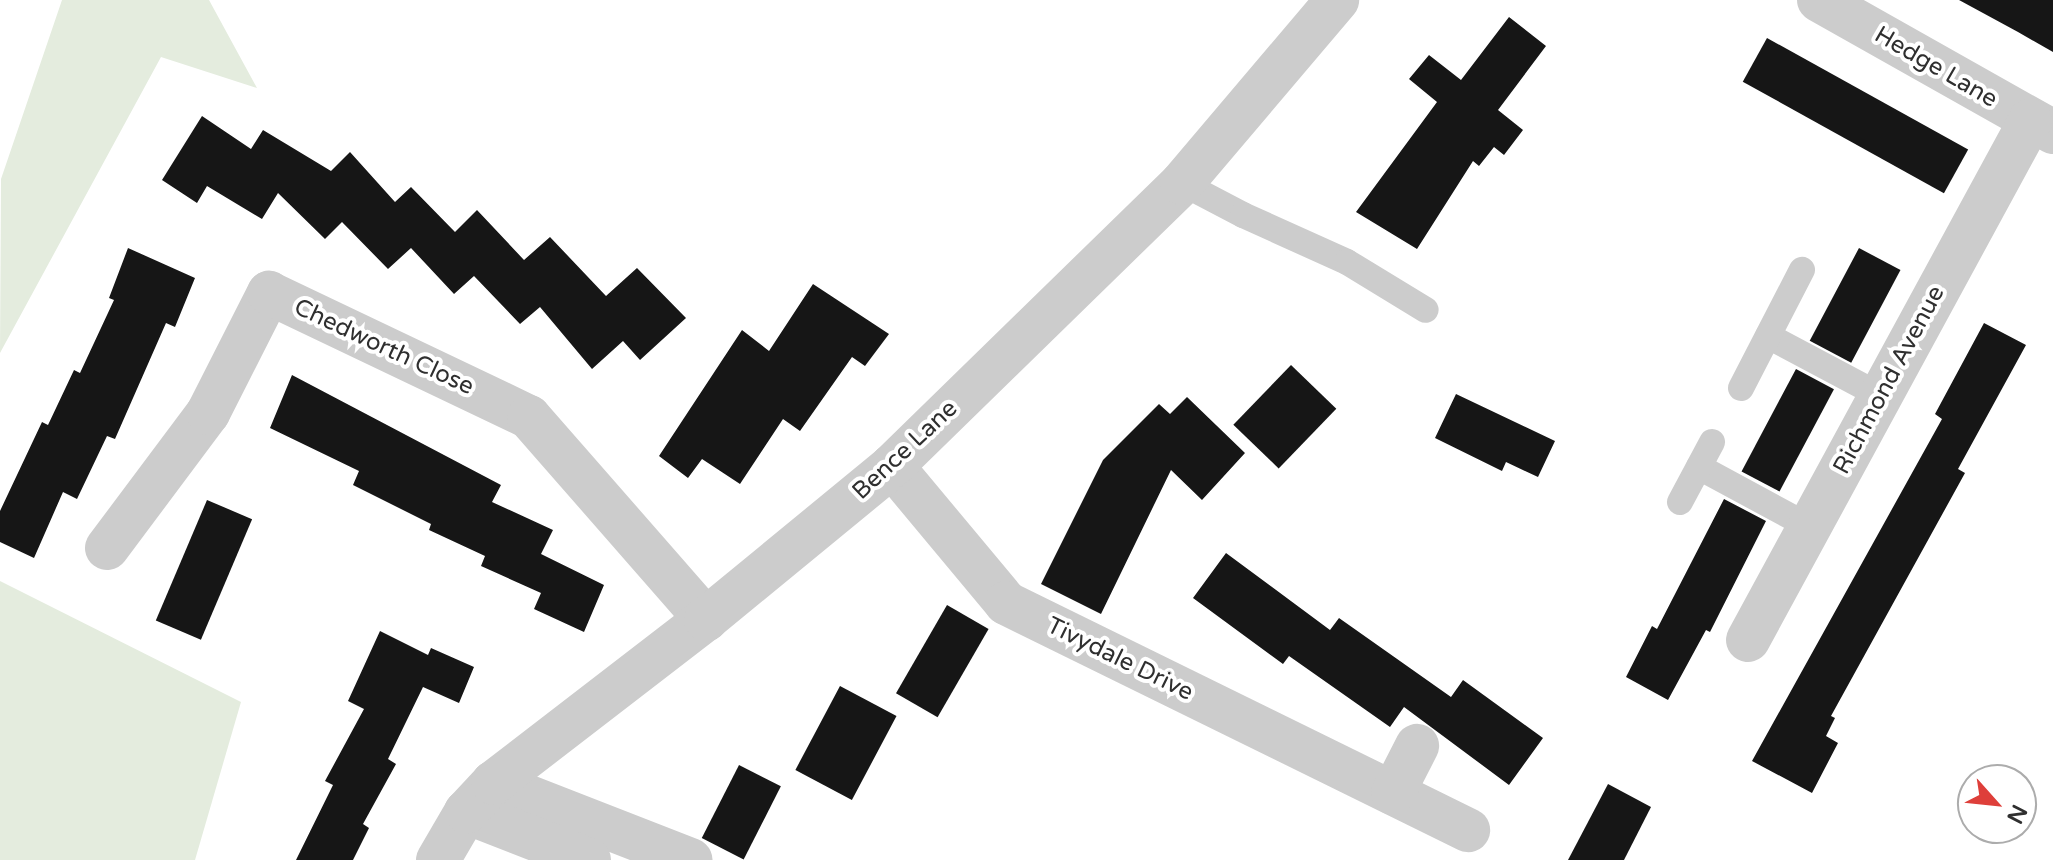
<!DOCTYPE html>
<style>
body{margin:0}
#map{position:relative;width:2053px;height:860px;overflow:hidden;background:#fff;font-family:"Varela Round",sans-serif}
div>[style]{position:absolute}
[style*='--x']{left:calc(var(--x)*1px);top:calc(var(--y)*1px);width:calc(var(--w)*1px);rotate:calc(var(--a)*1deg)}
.green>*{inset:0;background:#e4ecde}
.building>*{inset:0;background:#161616;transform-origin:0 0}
.service>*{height:26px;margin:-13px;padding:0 13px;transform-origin:13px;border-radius:13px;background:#ccc}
.minor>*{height:44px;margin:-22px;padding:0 22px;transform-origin:22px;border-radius:22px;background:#ccc}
span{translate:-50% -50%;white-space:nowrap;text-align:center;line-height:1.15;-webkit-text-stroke:8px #fff;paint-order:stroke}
.street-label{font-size:24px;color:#2f2f2f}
.north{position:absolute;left:1957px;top:764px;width:80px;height:80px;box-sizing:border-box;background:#fff;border:2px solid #acacac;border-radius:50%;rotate:117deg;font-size:22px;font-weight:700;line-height:32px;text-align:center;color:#2f2f2f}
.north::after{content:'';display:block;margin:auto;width:28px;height:36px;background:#de3f3a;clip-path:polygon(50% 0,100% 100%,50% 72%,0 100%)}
</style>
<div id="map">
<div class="green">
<i style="clip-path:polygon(62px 0,209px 0,257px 88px,161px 57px,0 353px,1px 179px)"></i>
<i style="clip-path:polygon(0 581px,241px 702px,195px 860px,0 860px)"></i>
</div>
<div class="building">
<i style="clip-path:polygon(1959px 0,2053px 0,2053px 52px,2018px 32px)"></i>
<i style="clip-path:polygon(1509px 17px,1546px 46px,1498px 110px,1523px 130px,1504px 155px,1494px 147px,1479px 166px,1473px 161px,1417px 249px,1356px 212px,1437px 102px,1409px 79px,1429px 55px,1461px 80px)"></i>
<i style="left:1767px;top:38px;width:230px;height:50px;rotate:29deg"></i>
<i style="clip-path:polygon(202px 116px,251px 149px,263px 130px,331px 171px,350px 152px,395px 202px,411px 187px,455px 232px,477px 210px,524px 260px,550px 237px,606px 296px,637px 268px,686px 318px,640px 360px,623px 341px,592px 369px,540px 307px,520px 324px,474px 276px,454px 294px,411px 248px,388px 269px,342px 222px,325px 239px,278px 193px,262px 219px,207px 186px,197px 203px,162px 180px)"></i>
<i style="clip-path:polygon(128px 248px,195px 278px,175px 327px,166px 323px,115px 439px,107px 436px,77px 499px,63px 492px,34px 558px,0 542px,0 511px,42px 422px,48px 425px,74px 370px,80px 373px,114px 300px,109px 298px)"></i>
<i style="left:1859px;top:248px;width:47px;height:105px;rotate:28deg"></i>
<i style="clip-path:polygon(813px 284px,889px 334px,865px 366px,852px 357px,800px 431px,783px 419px,740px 484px,702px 459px,688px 478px,659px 456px,742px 330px,769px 351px)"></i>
<i style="clip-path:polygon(1984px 323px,2026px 345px,1958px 469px,1965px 473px,1831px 716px,1835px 718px,1826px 736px,1838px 743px,1812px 793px,1752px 761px,1942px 419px,1935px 414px)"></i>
<i style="left:1291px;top:365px;width:63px;height:83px;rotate:44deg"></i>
<i style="left:1796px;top:369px;width:43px;height:116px;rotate:28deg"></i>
<i style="clip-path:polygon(292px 375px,501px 485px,492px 502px,553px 530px,541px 554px,604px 585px,584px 632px,534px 609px,541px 593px,481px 566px,485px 556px,429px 530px,431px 524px,353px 485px,359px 471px,270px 428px)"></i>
<i style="clip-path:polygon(1456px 394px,1555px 441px,1538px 477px,1506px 462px,1502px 471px,1435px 438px)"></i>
<i style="clip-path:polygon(1187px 397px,1245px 453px,1202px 500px,1171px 470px,1101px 614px,1041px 584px,1103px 460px,1159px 404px,1170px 414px)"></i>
<i style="clip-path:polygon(1724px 499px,1766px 521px,1710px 632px,1706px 630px,1668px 700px,1626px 677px,1652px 626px,1657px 629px)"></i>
<i style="left:207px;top:500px;width:49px;height:131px;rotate:23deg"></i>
<i style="clip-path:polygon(1226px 553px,1330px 630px,1339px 618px,1451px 697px,1463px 680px,1543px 738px,1509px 785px,1404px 707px,1390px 727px,1289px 656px,1283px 664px,1193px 598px)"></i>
<i style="left:947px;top:605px;width:48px;height:102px;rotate:30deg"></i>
<i style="clip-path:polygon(380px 631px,428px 655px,431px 648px,474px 667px,459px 703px,423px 687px,388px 759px,396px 764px,363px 824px,369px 828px,353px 860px,296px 860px,333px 785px,325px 781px,364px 709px,348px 701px)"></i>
<i style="left:840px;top:686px;width:64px;height:95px;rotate:28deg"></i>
<i style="left:739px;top:765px;width:47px;height:82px;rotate:27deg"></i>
<i style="clip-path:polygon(1608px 784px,1651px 807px,1624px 860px,1568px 860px)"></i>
</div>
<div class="service">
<i style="--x:1182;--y:183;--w:69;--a:27.7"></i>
<i style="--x:1243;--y:215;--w:114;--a:24.3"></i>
<i style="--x:1347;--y:262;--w:92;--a:31.3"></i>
<i style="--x:1768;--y:336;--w:128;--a:28"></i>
<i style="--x:1741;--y:388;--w:133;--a:-62.7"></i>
<i style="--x:1699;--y:467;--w:126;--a:28.4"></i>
<i style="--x:1680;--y:502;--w:68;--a:-61.9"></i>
</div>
<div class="minor">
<i style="--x:1819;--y:0;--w:269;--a:29.4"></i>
<i style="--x:892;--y:466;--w:178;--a:50.2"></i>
<i style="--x:1006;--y:603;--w:515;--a:26.17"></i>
<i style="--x:107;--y:548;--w:169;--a:-53.2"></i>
<i style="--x:208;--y:413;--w:135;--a:-63.1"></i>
<i style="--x:269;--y:293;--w:288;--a:25.5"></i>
<i style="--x:529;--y:417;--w:269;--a:48.8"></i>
<i style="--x:1748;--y:640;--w:591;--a:-61.48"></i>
<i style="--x:493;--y:783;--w:212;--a:21.3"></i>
<i style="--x:1393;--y:793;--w:53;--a:-62.9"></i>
<i style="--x:466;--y:812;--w:132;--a:21.3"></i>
<i style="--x:438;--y:860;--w:56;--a:-59.7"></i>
<i style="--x:466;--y:812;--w:40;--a:-47"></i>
<i style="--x:493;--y:783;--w:269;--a:-37.6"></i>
<i style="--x:706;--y:619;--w:241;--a:-39.4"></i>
<i style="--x:892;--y:466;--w:405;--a:-44.3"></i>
<i style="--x:1182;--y:183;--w:240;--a:-49.7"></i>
</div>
<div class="street-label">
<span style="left:1936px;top:67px;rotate:30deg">Hedge Lane</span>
<span style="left:384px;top:347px;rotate:25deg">Chedworth Close</span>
<span style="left:1889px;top:380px;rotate:-62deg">Richmond Avenue</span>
<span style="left:905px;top:450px;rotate:-43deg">Bence Lane</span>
<span style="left:1120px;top:659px;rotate:26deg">Tivydale Drive</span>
</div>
<div class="north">N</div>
</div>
